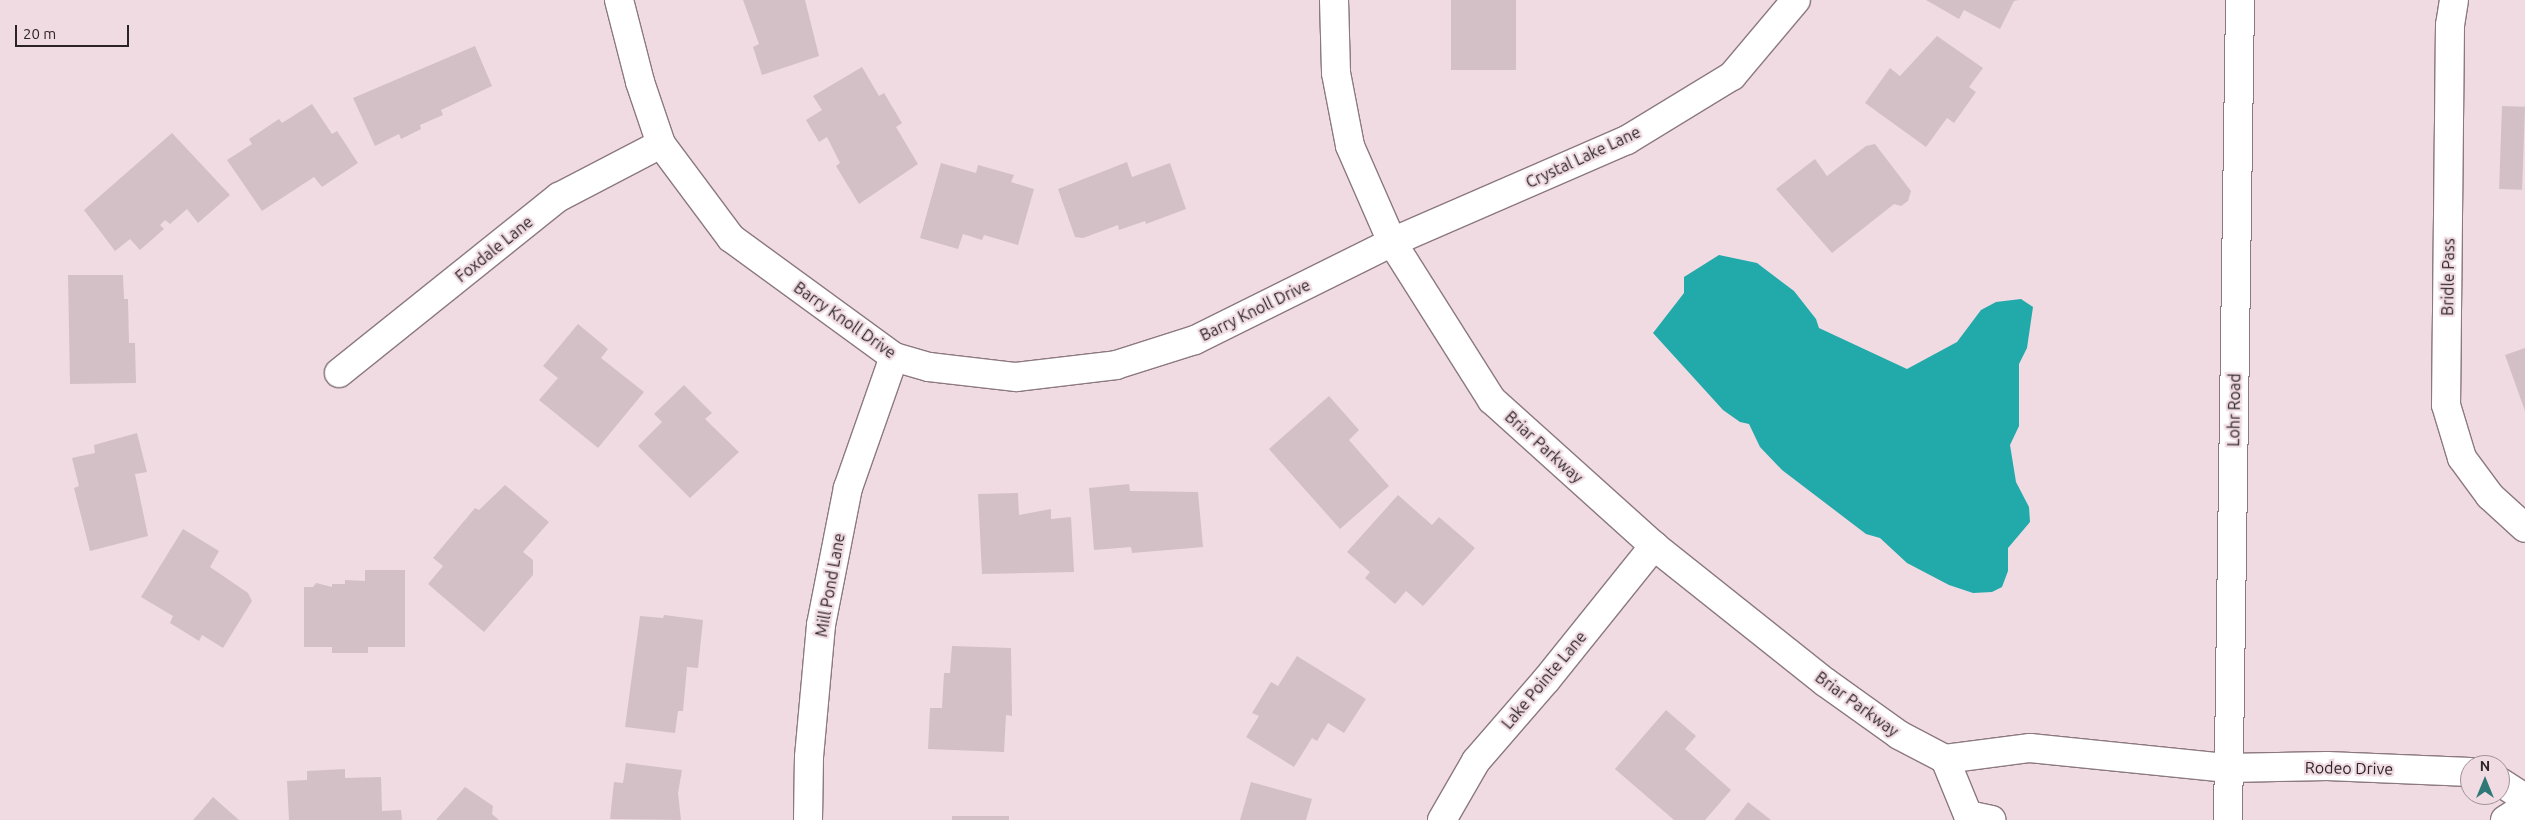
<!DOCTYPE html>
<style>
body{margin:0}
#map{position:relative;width:2525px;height:820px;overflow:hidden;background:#f0dbe3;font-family:Ubuntu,sans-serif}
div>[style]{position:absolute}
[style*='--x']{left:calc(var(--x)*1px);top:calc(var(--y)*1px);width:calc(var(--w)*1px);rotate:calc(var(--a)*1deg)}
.water>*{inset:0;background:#22a9a9}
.building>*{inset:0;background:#d3bfc6;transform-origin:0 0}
.roads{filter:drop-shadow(1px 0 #8c7980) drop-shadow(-1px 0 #8c7980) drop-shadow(0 1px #8c7980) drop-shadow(0 -1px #8c7980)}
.minor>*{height:28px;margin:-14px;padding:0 14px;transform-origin:14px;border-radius:14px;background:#fff}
span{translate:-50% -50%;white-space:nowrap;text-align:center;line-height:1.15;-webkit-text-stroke:4.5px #f0dbe3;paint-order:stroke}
.street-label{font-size:16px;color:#2b2326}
.north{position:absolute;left:2460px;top:755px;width:50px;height:50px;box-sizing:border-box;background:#f0dbe3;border:1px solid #a19197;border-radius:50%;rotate:0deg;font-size:14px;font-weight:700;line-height:20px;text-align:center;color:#2b2326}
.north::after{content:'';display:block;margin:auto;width:18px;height:22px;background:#2f7878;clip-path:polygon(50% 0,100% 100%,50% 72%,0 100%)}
.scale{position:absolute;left:15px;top:25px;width:114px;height:22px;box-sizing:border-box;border:2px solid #2b2326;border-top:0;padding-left:6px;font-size:15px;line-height:18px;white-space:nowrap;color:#2b2326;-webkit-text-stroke:4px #f0dbe3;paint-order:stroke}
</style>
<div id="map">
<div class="water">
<i style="clip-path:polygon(1719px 255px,1757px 263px,1794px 291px,1816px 319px,1819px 328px,1907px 369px,1957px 342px,1981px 310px,1996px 302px,2021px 299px,2033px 307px,2027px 348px,2019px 364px,2019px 426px,2010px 445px,2016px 482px,2029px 507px,2030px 522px,2008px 548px,2008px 571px,2002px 587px,1992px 592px,1973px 593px,1949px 585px,1907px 563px,1880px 538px,1866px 534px,1782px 470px,1760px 447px,1749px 424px,1740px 422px,1723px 410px,1653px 333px,1684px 293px,1684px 277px)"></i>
</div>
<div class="building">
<i style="clip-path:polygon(743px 0,805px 0,819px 56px,762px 75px,753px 47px,759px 44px)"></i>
<i style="left:1451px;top:0;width:65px;height:70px"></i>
<i style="clip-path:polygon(1926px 0,2019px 0,2014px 1px,2000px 29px,1964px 10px,1959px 19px)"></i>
<i style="clip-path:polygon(1937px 36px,1983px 68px,1969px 87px,1976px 92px,1954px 123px,1947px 118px,1926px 147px,1865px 103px,1890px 68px,1900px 76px)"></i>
<i style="clip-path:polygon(475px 46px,492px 86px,441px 110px,443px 115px,420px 125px,421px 129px,401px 139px,399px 134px,375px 146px,353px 98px)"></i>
<i style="clip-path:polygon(862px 67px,879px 96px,884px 93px,902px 123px,896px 127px,918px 164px,859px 204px,836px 166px,840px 163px,827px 137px,819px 142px,806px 120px,822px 110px,813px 96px)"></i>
<i style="clip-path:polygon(312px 104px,332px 134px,337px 131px,358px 163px,322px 187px,314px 177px,262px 211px,227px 160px,252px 144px,249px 139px,279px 119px,282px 123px)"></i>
<i style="left:2502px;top:106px;width:23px;height:83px;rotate:2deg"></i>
<i style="clip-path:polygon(172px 133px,230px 195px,198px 223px,187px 209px,170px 224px,165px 220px,160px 225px,164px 229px,140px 250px,130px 239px,115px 251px,84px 210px)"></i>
<i style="clip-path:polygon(1875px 144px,1911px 191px,1908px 201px,1901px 206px,1894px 204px,1832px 253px,1776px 189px,1815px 159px,1827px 176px,1866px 146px)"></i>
<i style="clip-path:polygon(1127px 162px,1132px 177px,1170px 163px,1186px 209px,1146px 224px,1145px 221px,1119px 230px,1118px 225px,1083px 238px,1075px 237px,1058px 189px)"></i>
<i style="clip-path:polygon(941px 163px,976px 173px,978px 165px,1014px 175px,1011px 182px,1034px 189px,1018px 245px,984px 235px,982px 240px,963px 234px,958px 249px,920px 238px)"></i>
<i style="clip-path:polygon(68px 275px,123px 275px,124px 299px,128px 299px,129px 343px,135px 343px,136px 383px,70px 384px)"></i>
<i style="clip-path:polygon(578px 324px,608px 349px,601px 358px,644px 392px,598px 448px,539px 400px,558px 378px,543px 366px)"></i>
<i style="clip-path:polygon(2525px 348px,2525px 411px,2505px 355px)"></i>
<i style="clip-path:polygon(684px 385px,712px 413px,705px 419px,739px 452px,690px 498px,638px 446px,662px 422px,654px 414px)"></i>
<i style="clip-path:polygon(1329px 396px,1359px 430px,1349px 440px,1389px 486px,1340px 529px,1269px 449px)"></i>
<i style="clip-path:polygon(137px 433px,147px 472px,135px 474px,148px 536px,90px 551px,74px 488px,79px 486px,72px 458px,95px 453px,94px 445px)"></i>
<i style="clip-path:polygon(1129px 484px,1130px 491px,1198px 492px,1203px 547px,1132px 553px,1131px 547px,1094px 550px,1089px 488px)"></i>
<i style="clip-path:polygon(505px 485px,549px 522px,523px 552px,533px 560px,533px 575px,484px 632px,428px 584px,443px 566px,433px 558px,475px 508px,479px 510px)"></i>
<i style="clip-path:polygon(1018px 493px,1019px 515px,1051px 509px,1051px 519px,1071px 517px,1074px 572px,982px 574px,978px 494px)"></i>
<i style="clip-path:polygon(1398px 495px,1432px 525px,1439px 517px,1475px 548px,1423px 606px,1406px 591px,1395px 604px,1365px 578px,1370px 572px,1347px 552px)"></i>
<i style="clip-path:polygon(183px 529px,219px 551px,210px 567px,248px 593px,252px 601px,223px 648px,202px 635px,199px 641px,170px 623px,173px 616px,141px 597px)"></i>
<i style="clip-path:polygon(365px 570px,405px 570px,405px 647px,368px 647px,368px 653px,332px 653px,332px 647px,304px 647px,304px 587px,313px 587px,316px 583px,332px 587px,332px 584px,345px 584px,345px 580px,365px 581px)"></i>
<i style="clip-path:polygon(664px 615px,703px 620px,698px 668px,687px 667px,683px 711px,678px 711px,675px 733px,625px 727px,640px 616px,663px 618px)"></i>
<i style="clip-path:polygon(952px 646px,1011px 648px,1012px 716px,1006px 715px,1004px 752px,928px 749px,930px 708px,942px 708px,944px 673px,950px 673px)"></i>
<i style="clip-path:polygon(1297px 656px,1366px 699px,1344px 733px,1328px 723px,1317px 741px,1312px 738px,1294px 767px,1246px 737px,1259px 716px,1252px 713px,1271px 682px,1278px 686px)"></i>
<i style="clip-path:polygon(1666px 710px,1696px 736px,1685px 749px,1731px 790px,1705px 820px,1674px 820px,1615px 769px)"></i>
<i style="clip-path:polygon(626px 763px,682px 770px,678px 793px,681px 820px,610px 819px,614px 782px,623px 783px)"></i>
<i style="clip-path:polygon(345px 769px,345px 778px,381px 777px,382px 811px,401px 810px,402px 820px,289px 820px,287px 781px,307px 780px,307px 771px)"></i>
<i style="clip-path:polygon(1251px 782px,1312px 799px,1306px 820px,1240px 820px)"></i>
<i style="clip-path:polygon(465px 787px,493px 806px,492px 814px,499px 820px,436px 820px)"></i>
<i style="clip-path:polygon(213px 797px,239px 820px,193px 820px)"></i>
<i style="clip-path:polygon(1748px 802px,1771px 820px,1734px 820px)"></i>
<i style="left:952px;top:816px;width:57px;height:4px"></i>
</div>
<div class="roads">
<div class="minor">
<i style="--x:619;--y:0;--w:85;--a:75.6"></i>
<i style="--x:640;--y:82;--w:65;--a:71.3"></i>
<i style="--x:661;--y:144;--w:117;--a:53.3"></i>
<i style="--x:731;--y:238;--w:202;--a:36.1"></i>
<i style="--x:894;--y:357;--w:36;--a:16"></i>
<i style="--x:929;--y:367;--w:88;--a:6.6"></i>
<i style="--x:1016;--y:377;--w:101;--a:-6.8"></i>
<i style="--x:1116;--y:365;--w:83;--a:-17.6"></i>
<i style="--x:1195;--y:340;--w:220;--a:-26.4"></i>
<i style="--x:1392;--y:242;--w:256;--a:-23.5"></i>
<i style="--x:1627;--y:140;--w:123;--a:-31.4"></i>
<i style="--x:1732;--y:76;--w:99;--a:-49.9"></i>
<i style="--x:1334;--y:0;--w:73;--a:88.4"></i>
<i style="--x:1336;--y:73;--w:74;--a:79.1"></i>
<i style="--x:1350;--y:146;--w:105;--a:66.4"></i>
<i style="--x:1392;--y:242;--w:187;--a:57.7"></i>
<i style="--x:1492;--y:400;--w:218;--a:42"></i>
<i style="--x:1654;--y:546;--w:218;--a:38.5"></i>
<i style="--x:1825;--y:682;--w:91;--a:35.6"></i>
<i style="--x:1899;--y:735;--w:52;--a:27.6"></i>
<i style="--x:1945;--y:759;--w:86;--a:-7.4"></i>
<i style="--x:2030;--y:748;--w:199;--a:5.8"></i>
<i style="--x:2228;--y:768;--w:99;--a:-1.2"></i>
<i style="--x:2327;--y:766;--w:143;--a:2.4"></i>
<i style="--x:2454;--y:0;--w:25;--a:99"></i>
<i style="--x:2450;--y:25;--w:380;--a:90.6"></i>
<i style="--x:2446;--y:405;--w:55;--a:73.2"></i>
<i style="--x:2462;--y:458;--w:47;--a:53.6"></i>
<i style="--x:2490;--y:496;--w:47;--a:42.4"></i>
<i style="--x:339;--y:373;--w:282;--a:-38.7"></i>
<i style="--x:559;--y:197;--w:115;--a:-27.5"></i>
<i style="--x:1945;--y:759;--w:61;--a:67.7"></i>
<i style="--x:1968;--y:815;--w:24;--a:12"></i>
<i style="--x:2500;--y:782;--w:30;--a:33"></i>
<i style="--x:808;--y:820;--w:63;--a:-89.1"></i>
<i style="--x:809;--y:757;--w:133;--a:-84.8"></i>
<i style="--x:821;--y:625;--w:140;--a:-78.9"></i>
<i style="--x:848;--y:488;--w:139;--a:-70.7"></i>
<i style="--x:1442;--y:820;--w:68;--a:-60"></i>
<i style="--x:1476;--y:761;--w:108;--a:-49.1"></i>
<i style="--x:1547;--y:679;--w:171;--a:-51.2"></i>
<i style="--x:2228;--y:820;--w:820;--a:-89.16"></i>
<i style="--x:2505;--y:820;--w:24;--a:-33"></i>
</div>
</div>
<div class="street-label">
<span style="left:1583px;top:157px;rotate:-25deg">Crystal Lake Lane</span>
<span style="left:494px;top:249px;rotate:-39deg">Foxdale Lane</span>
<span style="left:2448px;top:277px;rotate:-89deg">Bridle Pass</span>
<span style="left:1255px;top:310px;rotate:-26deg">Barry Knoll Drive</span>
<span style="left:845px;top:320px;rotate:35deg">Barry Knoll Drive</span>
<span style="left:2234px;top:410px;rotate:-89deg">Lohr Road</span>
<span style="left:1544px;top:447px;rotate:42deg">Briar Parkway</span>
<span style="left:830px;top:585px;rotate:-80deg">Mill Pond Lane</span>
<span style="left:1544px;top:680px;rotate:-50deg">Lake Pointe Lane</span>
<span style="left:1857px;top:704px;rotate:36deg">Briar Parkway</span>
<span style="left:2349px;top:768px;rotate:1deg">Rodeo Drive</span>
</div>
<div class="north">N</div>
<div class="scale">20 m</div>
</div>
